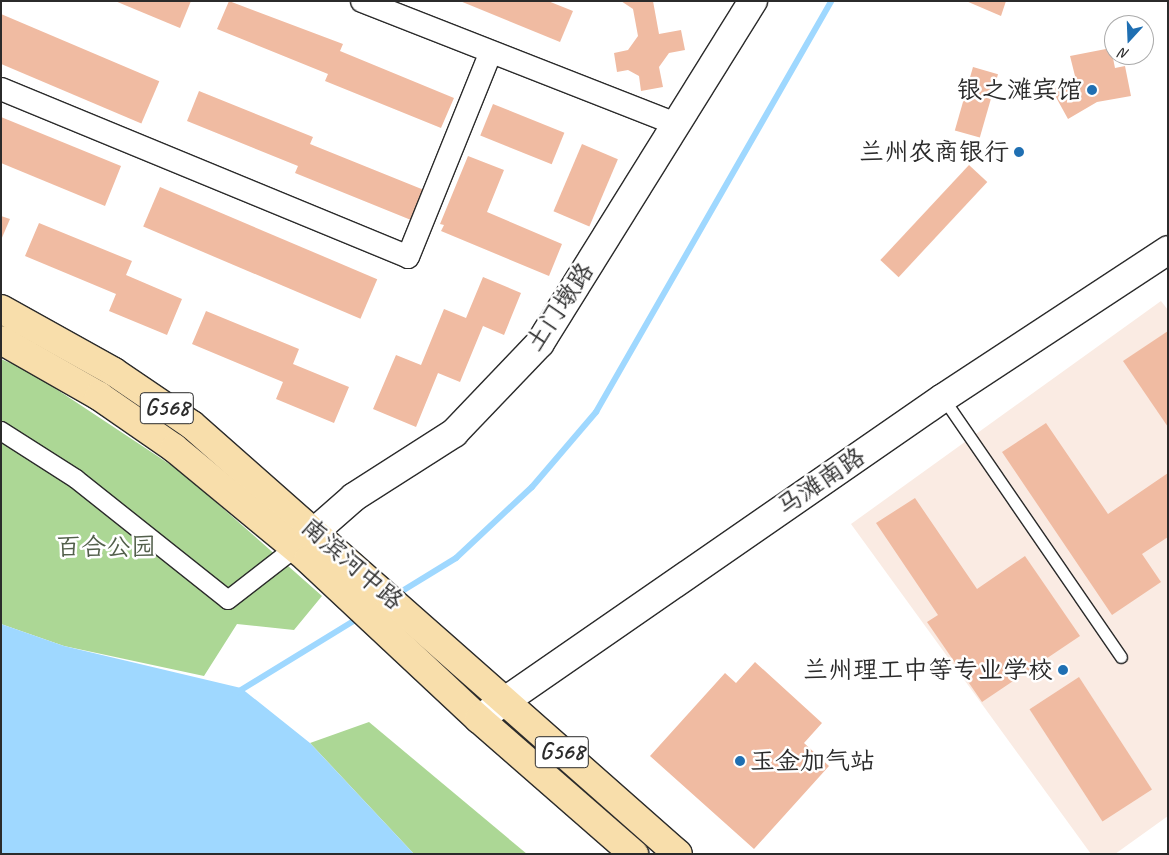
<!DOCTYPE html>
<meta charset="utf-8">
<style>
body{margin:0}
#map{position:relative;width:1169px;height:855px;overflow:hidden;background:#fff;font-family:Caveat,"LXGW WenKai TC",sans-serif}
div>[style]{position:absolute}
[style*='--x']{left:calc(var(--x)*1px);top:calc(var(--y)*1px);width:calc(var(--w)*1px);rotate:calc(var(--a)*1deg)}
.built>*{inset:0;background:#faebe3}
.green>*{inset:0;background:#acd795}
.water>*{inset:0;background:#9fd8ff}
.stream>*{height:6px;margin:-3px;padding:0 3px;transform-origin:3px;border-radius:3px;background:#9fd8ff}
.building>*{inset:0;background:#f0bba2;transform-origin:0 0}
.roads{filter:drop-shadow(1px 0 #2b2b2b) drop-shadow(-1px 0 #2b2b2b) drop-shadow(0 1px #2b2b2b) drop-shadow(0 -1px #2b2b2b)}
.service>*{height:11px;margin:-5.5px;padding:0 5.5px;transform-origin:5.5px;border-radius:5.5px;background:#fff}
.pedestrian>*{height:18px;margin:-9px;padding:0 9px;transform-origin:9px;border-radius:9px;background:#fff}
.minor>*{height:22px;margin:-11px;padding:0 11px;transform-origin:11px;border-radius:11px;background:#fff}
.tertiary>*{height:28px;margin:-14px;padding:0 14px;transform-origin:14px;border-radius:14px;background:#fff}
.secondary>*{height:28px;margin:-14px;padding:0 14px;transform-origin:14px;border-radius:14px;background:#fff}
.trunk>*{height:28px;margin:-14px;padding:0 14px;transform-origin:14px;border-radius:14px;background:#f8deab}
.dots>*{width:14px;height:14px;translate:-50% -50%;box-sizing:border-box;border:2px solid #fff;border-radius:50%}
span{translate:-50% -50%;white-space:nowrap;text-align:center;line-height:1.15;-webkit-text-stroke:5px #fff;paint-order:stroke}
.shield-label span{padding:1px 4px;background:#fff;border:1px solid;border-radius:4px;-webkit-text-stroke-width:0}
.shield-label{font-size:24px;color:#2b2b2b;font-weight:700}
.poi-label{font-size:25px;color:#2b2b2b}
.right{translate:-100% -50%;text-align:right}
.left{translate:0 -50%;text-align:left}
.street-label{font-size:25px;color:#2b2b2b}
.park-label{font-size:25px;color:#525f4b}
.frame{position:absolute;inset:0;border:2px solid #2b2b2b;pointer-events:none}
.north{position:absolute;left:1104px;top:15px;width:50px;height:50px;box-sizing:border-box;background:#fff;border:1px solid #aaa;border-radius:50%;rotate:200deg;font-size:14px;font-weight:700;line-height:20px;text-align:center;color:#2b2b2b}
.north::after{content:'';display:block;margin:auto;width:18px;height:22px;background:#1f6fb2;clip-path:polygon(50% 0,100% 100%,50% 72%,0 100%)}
</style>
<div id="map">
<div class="built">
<i style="clip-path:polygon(1161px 301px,1168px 310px,1168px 816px,1115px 854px,1091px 854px,851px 524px)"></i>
</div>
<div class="green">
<i style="clip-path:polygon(1px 359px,29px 371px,183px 473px,322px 596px,294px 630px,237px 624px,204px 676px,64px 646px,1px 624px)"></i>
<i style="clip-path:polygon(369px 722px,527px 854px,414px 854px,310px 743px)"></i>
</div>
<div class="water">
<i style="clip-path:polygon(1px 624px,64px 646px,241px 688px,310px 743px,414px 854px,1px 854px)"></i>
</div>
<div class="stream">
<i style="--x:394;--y:596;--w:73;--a:-31.5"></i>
<i style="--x:456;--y:558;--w:104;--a:-43.1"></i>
<i style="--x:532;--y:487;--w:99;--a:-49.5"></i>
<i style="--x:596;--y:412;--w:473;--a:-60.2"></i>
<i style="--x:236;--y:693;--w:145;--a:-31.5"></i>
</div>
<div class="building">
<i style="clip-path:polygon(115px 1px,191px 1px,180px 28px)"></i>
<i style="clip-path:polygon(229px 1px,343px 44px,340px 51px,454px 98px,441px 128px,325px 81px,328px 74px,217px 29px)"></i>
<i style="clip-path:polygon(460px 1px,548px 1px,573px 11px,560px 42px)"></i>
<i style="clip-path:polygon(621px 1px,653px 1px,659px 34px,681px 30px,685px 50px,669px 53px,659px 67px,663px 87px,641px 91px,639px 76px,628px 70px,617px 72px,614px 53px,628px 50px,638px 36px,633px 9px)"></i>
<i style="clip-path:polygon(966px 1px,1006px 1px,1001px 16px)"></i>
<i style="left:1px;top:14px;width:172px;height:46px;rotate:23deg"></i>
<i style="clip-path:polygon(1111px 48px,1115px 68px,1125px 66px,1131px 96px,1097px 102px,1068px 119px,1052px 90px,1075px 76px,1070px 56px)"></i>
<i style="left:973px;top:67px;width:26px;height:66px;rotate:16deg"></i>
<i style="clip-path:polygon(199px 91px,313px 137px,310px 144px,424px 190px,411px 220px,295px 173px,298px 166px,187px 121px)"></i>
<i style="left:493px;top:104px;width:77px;height:34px;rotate:22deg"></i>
<i style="clip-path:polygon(1px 117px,121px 166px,105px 206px,1px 163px)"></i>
<i style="left:582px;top:144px;width:39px;height:73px;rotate:23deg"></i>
<i style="clip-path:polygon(468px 156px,504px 170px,487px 212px,562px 244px,549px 276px,441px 231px,444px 225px,440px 224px)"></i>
<i style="left:969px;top:165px;width:25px;height:130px;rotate:43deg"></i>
<i style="left:160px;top:187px;width:236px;height:43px;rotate:23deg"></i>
<i style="clip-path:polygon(1px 216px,10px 219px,1px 240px)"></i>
<i style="clip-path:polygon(39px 223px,132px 261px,126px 275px,182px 299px,167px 335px,109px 311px,116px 294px,25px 256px)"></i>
<i style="clip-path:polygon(483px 277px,521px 293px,504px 335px,483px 326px,460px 382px,438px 373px,416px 427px,373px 409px,396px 355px,421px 365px,444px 309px,466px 318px)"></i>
<i style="clip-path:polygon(206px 311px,299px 349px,293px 364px,349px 387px,334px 423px,276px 399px,283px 382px,192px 344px)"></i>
<i style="clip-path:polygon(1168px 331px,1168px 427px,1123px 361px)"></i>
<i style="clip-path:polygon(1046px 423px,1108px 514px,1168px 473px,1168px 537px,1142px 554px,1161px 582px,1112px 615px,1002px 452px)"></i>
<i style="clip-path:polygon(915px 498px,977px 589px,1025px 556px,1080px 636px,982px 702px,927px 622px,938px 615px,876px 523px)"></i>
<i style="clip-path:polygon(755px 662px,822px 723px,804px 743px,829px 766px,754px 849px,650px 756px,725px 673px,736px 683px)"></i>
<i style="left:1079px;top:677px;width:134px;height:59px;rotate:57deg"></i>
</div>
<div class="roads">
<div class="service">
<i style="--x:943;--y:398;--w:314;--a:55.5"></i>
</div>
<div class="pedestrian">
<i style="--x:1;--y:431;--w:89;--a:32.6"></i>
<i style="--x:76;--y:479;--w:194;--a:38.5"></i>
<i style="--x:228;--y:600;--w:85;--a:-37.8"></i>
</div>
<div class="minor">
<i style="--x:362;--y:1;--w:337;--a:21.4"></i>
<i style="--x:1;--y:89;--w:440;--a:22.4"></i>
<i style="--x:408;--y:257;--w:221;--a:-68"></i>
</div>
<div class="tertiary">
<i style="--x:296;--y:548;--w:77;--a:-41.3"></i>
<i style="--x:354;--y:497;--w:119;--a:-32.6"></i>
<i style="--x:454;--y:433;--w:124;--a:-46.3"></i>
<i style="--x:540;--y:343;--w:403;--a:-58.1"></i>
</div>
<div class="secondary">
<i style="--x:479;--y:719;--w:564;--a:-34.68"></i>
<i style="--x:943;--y:398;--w:269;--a:-33.3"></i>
</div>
<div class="trunk">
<i style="--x:1;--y:309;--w:129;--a:29.1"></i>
<i style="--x:114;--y:372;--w:94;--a:34.2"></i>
<i style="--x:192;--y:425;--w:648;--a:41.44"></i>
<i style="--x:1;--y:340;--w:113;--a:29.7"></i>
<i style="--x:99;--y:396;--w:91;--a:34.7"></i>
<i style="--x:174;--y:448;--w:174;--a:39.6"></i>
<i style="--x:308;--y:559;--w:234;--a:43.1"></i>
<i style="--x:479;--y:719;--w:206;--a:41.1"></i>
</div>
</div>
<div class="dots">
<i style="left:1092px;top:90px;background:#1f6fb2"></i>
<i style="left:1019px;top:152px;background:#1f6fb2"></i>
<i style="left:1063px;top:670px;background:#1f6fb2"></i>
<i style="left:740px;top:761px;background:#1f6fb2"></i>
</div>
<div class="shield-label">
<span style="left:167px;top:408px">G568</span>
<span style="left:562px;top:752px">G568</span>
</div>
<div class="poi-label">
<span class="right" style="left:1082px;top:90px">银之滩宾馆</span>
<span class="right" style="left:1009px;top:152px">兰州农商银行</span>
<span class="right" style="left:1053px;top:670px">兰州理工中等专业学校</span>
<span class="left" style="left:750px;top:761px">玉金加气站</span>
</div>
<div class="street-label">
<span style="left:560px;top:307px;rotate:-56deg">土门墩路</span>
<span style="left:821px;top:482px;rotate:-34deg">马滩南路</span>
<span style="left:352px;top:564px;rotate:41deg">南滨河中路</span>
</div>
<div class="park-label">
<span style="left:106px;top:547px">百合公园</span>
</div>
<div class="frame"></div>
<div class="north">N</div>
</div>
